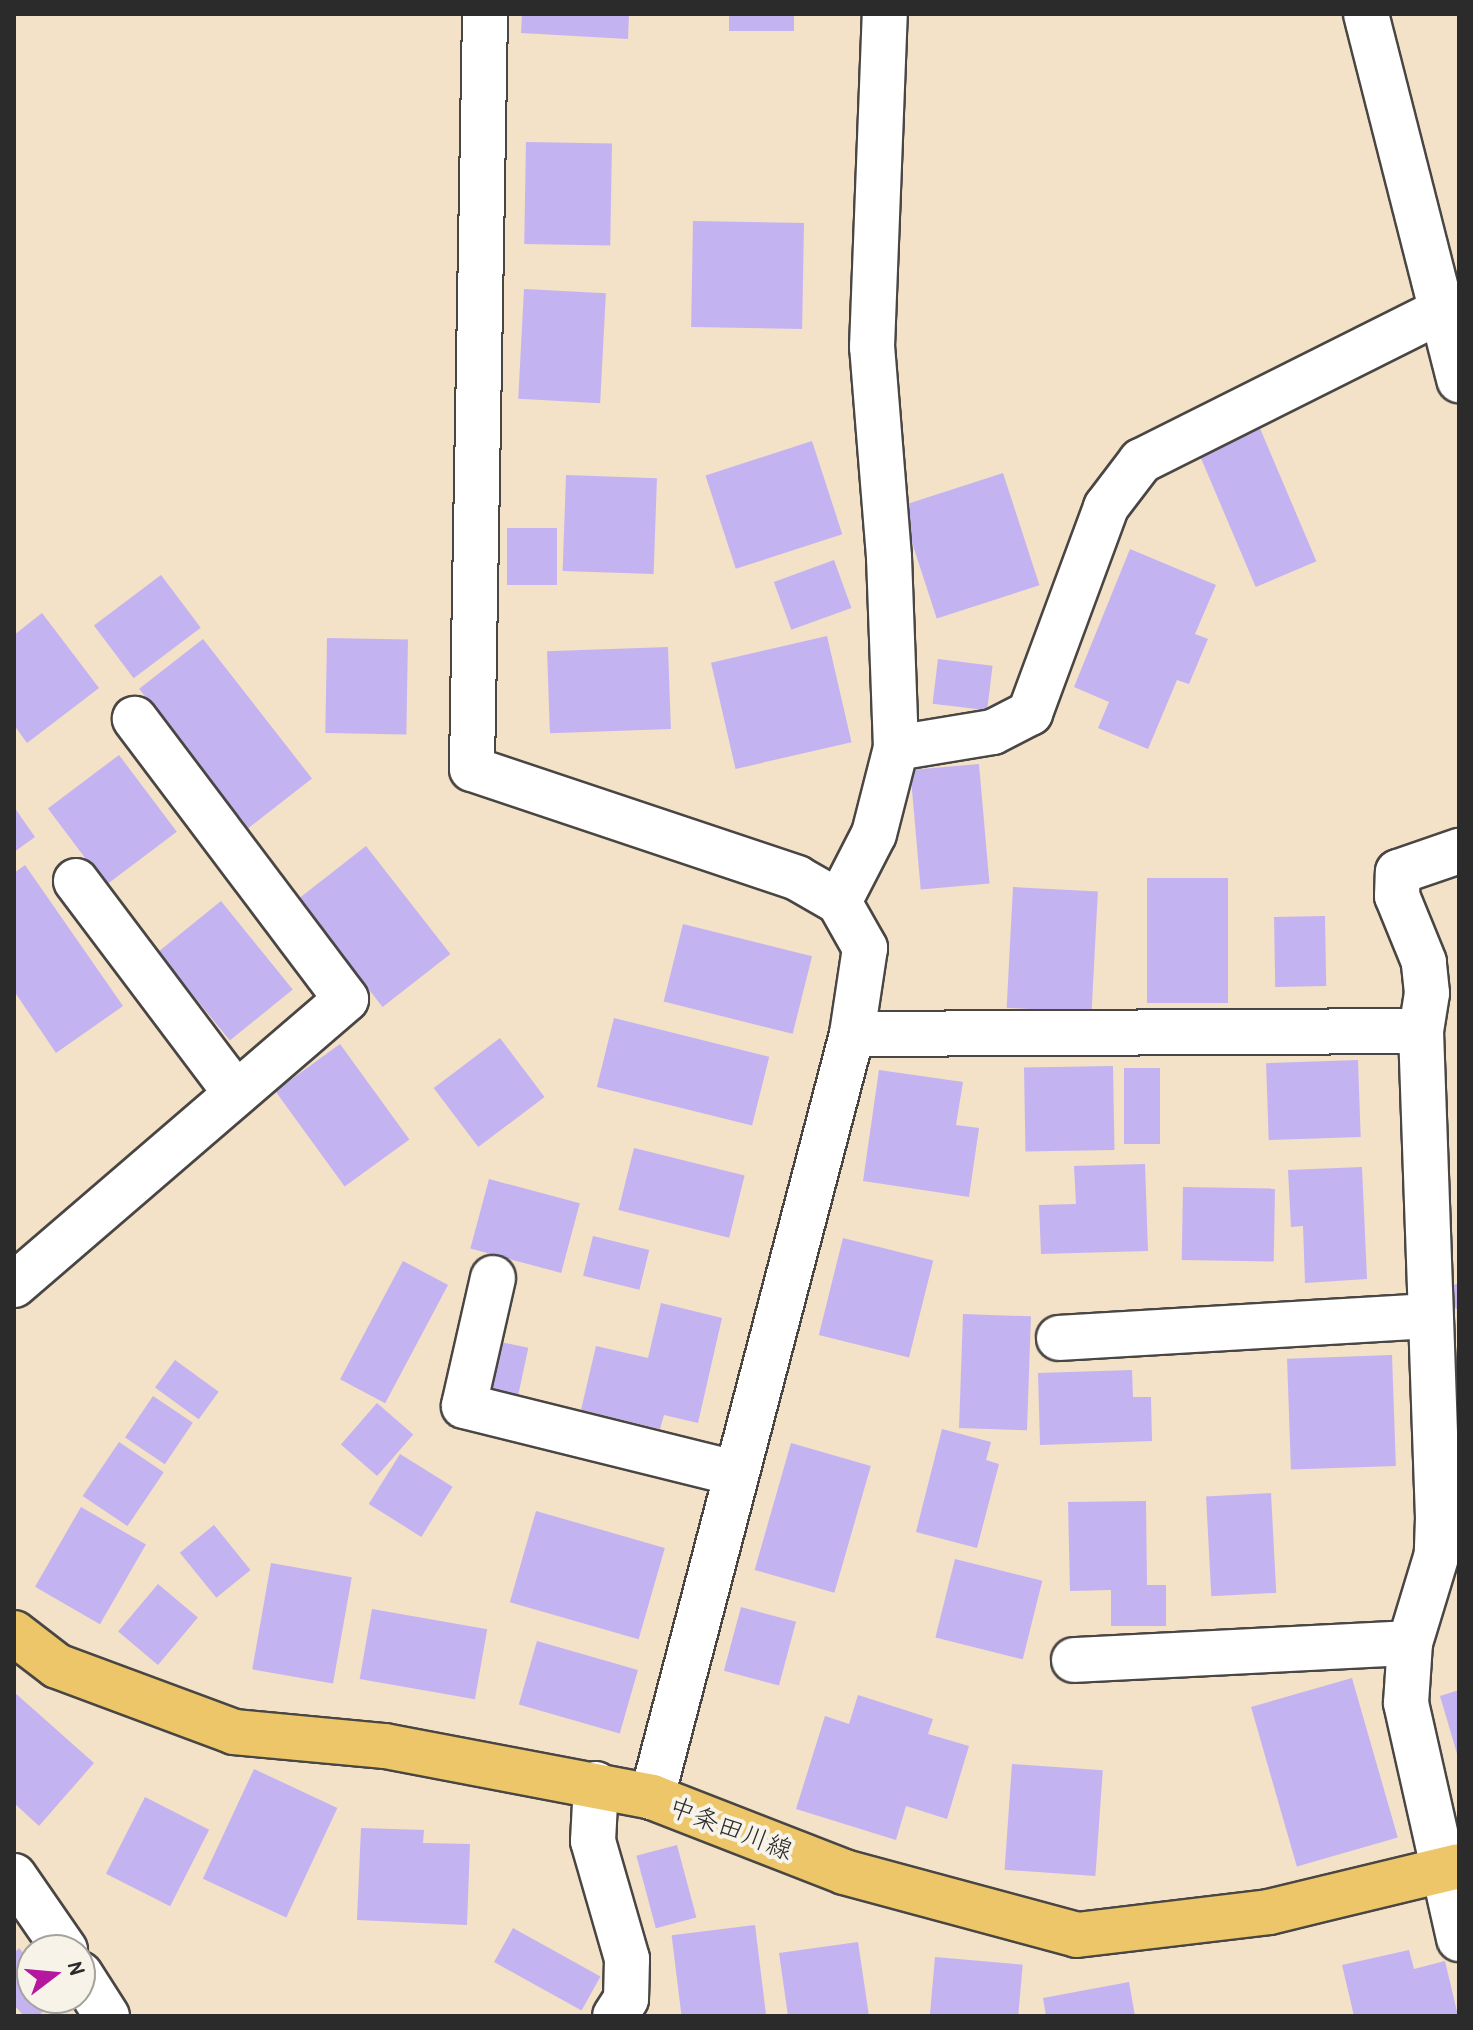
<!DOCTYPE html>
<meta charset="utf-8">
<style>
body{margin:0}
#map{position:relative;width:1473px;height:2030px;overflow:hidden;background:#f3e1c8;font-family:"Patrick Hand","Klee One",sans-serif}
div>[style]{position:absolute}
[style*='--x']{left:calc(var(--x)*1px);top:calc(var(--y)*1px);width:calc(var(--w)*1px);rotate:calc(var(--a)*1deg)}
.building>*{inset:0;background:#c4b3f1;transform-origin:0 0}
.roads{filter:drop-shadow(2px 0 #494643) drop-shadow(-2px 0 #494643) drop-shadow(0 2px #494643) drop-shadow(0 -2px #494643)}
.minor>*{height:44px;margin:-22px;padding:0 22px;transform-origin:22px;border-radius:22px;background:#fff}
.major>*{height:44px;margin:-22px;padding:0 22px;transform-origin:22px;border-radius:22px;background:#ecc669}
span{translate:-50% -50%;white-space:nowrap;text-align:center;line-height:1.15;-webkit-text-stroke:8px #f7f3e8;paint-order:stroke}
.street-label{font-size:26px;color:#2b2b2b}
.frame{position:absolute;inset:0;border:16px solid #2b2b2b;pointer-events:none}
.north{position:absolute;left:16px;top:1934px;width:80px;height:80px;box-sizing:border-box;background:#f7f3e8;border:2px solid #a5a39c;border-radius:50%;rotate:74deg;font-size:22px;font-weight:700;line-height:32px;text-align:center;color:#2b2b2b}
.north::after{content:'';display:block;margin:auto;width:28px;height:36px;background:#b5179e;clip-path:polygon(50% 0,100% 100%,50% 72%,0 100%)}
</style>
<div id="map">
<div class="building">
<i style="clip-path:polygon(522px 14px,629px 14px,628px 39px,521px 33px)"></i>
<i style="left:729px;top:14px;width:65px;height:17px"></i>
<i style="left:526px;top:142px;width:86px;height:102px;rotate:1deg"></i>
<i style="left:693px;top:221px;width:111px;height:106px;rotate:1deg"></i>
<i style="left:524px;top:289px;width:82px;height:110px;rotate:3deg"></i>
<i style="left:1259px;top:426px;width:147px;height:66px;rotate:67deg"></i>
<i style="left:812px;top:441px;width:98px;height:112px;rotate:72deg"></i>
<i style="left:1003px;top:473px;width:118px;height:108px;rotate:72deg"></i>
<i style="left:566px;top:475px;width:91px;height:96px;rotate:2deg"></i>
<i style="left:507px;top:528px;width:50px;height:57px"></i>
<i style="clip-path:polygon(1130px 549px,1216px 585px,1195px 634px,1208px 639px,1189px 684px,1177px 680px,1148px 749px,1098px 728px,1109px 702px,1074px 687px)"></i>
<i style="left:834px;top:560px;width:51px;height:64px;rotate:70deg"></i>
<i style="left:161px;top:575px;width:66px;height:84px;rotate:53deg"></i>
<i style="clip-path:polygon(42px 613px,99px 688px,27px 743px,14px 725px,14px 635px)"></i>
<i style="left:827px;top:636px;width:109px;height:119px;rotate:77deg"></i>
<i style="left:327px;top:638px;width:81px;height:95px;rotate:1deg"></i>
<i style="left:203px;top:639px;width:177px;height:81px;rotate:52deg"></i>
<i style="left:668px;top:647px;width:82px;height:121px;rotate:88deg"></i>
<i style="left:938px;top:659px;width:55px;height:45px;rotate:7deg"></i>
<i style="left:119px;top:755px;width:96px;height:89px;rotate:53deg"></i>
<i style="left:979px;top:764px;width:120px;height:69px;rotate:85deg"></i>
<i style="clip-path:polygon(14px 807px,35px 837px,14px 852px)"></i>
<i style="left:366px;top:846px;width:137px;height:86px;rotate:52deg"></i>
<i style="clip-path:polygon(25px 865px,123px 1006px,56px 1053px,14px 991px,14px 873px)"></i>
<i style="left:1147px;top:878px;width:81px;height:125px"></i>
<i style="left:1013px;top:887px;width:85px;height:121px;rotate:3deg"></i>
<i style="left:221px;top:901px;width:114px;height:81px;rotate:51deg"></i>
<i style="left:1325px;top:916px;width:70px;height:51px;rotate:89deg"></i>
<i style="left:683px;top:924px;width:133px;height:80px;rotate:14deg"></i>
<i style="left:614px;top:1018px;width:160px;height:71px;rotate:14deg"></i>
<i style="left:500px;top:1038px;width:74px;height:83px;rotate:53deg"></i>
<i style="left:340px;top:1044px;width:118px;height:80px;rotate:54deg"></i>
<i style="left:1358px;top:1060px;width:77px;height:92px;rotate:88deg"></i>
<i style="left:1113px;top:1066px;width:84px;height:89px;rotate:89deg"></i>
<i style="left:1124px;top:1068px;width:36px;height:76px"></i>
<i style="clip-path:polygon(879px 1070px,963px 1082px,956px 1125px,979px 1128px,969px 1197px,863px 1181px)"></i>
<i style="left:634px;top:1148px;width:114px;height:64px;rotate:14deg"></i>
<i style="clip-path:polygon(1145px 1164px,1148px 1251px,1041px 1254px,1039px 1205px,1076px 1204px,1074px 1166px)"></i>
<i style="clip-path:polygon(1362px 1167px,1367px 1279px,1305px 1283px,1303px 1226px,1291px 1227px,1288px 1170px)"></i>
<i style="left:489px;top:1179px;width:94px;height:72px;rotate:15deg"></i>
<i style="left:1183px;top:1187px;width:92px;height:73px;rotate:1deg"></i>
<i style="left:593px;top:1236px;width:58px;height:41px;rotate:14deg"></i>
<i style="left:843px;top:1238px;width:93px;height:100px;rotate:14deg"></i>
<i style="left:403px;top:1261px;width:51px;height:134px;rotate:28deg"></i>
<i style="clip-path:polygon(1459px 1283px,1459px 1308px,1456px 1309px,1448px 1287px)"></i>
<i style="clip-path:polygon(661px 1303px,722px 1318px,698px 1423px,664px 1415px,660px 1429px,581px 1410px,596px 1346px,648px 1358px)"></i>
<i style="left:963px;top:1314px;width:68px;height:114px;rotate:2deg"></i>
<i style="left:496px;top:1341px;width:33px;height:54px;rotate:12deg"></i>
<i style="left:1392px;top:1355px;width:111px;height:105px;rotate:88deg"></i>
<i style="left:175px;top:1360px;width:54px;height:34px;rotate:36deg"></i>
<i style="clip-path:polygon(1132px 1370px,1133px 1397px,1151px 1397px,1152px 1441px,1040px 1445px,1038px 1373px)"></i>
<i style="left:153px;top:1396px;width:48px;height:50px;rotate:34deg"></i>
<i style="left:377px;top:1403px;width:48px;height:55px;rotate:41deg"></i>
<i style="clip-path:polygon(942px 1429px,991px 1442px,986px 1460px,999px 1464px,977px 1548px,916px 1532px)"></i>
<i style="left:119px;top:1442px;width:54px;height:65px;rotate:34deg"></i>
<i style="left:791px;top:1443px;width:83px;height:132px;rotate:16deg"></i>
<i style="left:400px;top:1454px;width:62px;height:59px;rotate:32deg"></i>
<i style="left:1271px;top:1493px;width:100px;height:65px;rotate:87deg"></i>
<i style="clip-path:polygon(1146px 1501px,1147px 1585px,1166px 1585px,1166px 1626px,1111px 1626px,1111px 1590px,1070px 1591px,1068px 1502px)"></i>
<i style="left:81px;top:1507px;width:75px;height:92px;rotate:30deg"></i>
<i style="left:536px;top:1511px;width:134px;height:95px;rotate:16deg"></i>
<i style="left:214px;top:1525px;width:58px;height:44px;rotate:51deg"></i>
<i style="left:955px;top:1559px;width:90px;height:81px;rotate:14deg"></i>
<i style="left:271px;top:1563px;width:82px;height:108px;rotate:10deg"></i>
<i style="left:158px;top:1584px;width:52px;height:62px;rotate:40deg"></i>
<i style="left:741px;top:1607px;width:57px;height:66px;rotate:15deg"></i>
<i style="left:372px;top:1609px;width:117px;height:71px;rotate:10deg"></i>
<i style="left:537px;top:1641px;width:105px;height:66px;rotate:16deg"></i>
<i style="left:1352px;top:1678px;width:166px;height:105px;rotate:74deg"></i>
<i style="clip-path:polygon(1459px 1690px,1459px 1757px,1458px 1757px,1440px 1696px)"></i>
<i style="clip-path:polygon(14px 1692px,94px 1763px,39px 1826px,14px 1803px)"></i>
<i style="clip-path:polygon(858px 1695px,933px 1719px,928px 1734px,969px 1746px,947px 1819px,906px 1806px,896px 1840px,796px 1809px,825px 1716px,849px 1724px)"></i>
<i style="left:1012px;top:1764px;width:91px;height:106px;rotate:4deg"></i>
<i style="left:254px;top:1769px;width:92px;height:121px;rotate:25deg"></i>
<i style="left:145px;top:1797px;width:72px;height:86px;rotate:27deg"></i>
<i style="clip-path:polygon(361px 1828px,424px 1830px,423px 1843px,470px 1844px,467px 1925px,357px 1920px)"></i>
<i style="left:677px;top:1845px;width:75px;height:42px;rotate:75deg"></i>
<i style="left:755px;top:1925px;width:92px;height:84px;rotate:83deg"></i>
<i style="left:513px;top:1928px;width:100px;height:39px;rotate:29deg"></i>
<i style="clip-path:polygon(858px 1942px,869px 2016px,788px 2016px,779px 1953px)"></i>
<i style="clip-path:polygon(19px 1948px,32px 1963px,32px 1998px,59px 1998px,38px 2016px,24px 2016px,14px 2005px,14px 1953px)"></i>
<i style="clip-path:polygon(1409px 1950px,1414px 1969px,1445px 1961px,1458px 2016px,1354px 2016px,1342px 1965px)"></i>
<i style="left:935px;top:1957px;width:88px;height:59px;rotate:5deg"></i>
<i style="clip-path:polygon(1129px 1982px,1135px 2016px,1046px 2016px,1043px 1998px)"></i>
</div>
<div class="roads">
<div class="minor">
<i style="--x:485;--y:14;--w:755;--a:90.99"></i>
<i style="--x:472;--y:769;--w:343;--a:18.5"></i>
<i style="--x:797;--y:878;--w:48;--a:29.7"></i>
<i style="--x:839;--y:902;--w:53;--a:60.5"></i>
<i style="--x:865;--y:948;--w:87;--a:98.6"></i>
<i style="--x:852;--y:1034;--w:789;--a:104.69"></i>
<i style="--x:1366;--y:14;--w:378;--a:75.7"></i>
<i style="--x:896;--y:748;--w:98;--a:-9.4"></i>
<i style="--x:993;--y:732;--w:42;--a:-27.2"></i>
<i style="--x:1030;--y:713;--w:220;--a:-69.7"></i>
<i style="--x:1106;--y:507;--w:58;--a:-52.7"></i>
<i style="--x:1141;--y:461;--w:335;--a:-26.6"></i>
<i style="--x:76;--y:881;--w:266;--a:53"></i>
<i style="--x:839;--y:902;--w:76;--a:-62.8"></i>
<i style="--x:874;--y:834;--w:89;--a:-75.7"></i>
<i style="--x:896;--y:748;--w:191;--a:-92.1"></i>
<i style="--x:889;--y:557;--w:211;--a:-94.6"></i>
<i style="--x:872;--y:347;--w:333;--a:-87.8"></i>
<i style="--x:1421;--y:1031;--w:38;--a:-81"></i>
<i style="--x:1427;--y:993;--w:31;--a:-96"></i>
<i style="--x:1424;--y:962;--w:71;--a:-112.2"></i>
<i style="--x:1397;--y:896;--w:24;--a:-88"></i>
<i style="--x:1398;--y:872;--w:65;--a:-19"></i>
<i style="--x:852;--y:1034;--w:569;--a:-0.3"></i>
<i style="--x:1421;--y:1031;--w:487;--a:88"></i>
<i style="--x:1438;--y:1518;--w:36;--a:92"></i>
<i style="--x:1437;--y:1554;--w:93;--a:106.9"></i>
<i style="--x:1410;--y:1643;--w:60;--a:93.8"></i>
<i style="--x:1406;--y:1703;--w:242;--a:77.3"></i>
<i style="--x:493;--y:1278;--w:131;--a:102.8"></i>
<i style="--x:464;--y:1406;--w:279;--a:13.9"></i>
<i style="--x:14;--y:1285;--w:438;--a:-40.7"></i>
<i style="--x:346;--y:999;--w:351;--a:-127"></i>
<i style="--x:1059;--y:1338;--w:370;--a:-3.4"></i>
<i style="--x:1074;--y:1660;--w:336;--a:-2.9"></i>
<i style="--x:596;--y:1784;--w:57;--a:93"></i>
<i style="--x:593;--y:1841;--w:123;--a:73.9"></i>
<i style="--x:627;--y:1959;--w:40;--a:91.4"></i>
<i style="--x:626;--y:1999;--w:20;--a:123"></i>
<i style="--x:14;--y:1876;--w:90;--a:55.4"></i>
<i style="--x:80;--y:1974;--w:50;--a:57.3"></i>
</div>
<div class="major">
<i style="--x:14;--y:1633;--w:54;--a:37.5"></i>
<i style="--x:57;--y:1666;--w:189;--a:20.4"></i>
<i style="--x:234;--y:1732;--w:152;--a:5.3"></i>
<i style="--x:385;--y:1746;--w:272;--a:10.8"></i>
<i style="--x:652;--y:1797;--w:206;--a:21.3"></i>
<i style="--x:844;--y:1872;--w:241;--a:15.1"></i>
<i style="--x:1077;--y:1935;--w:193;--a:-6.8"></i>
<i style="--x:1269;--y:1912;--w:195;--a:-13.6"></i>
</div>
</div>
<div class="street-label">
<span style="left:731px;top:1828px;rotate:21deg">中条田川線</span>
</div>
<div class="frame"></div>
<div class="north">N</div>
</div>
